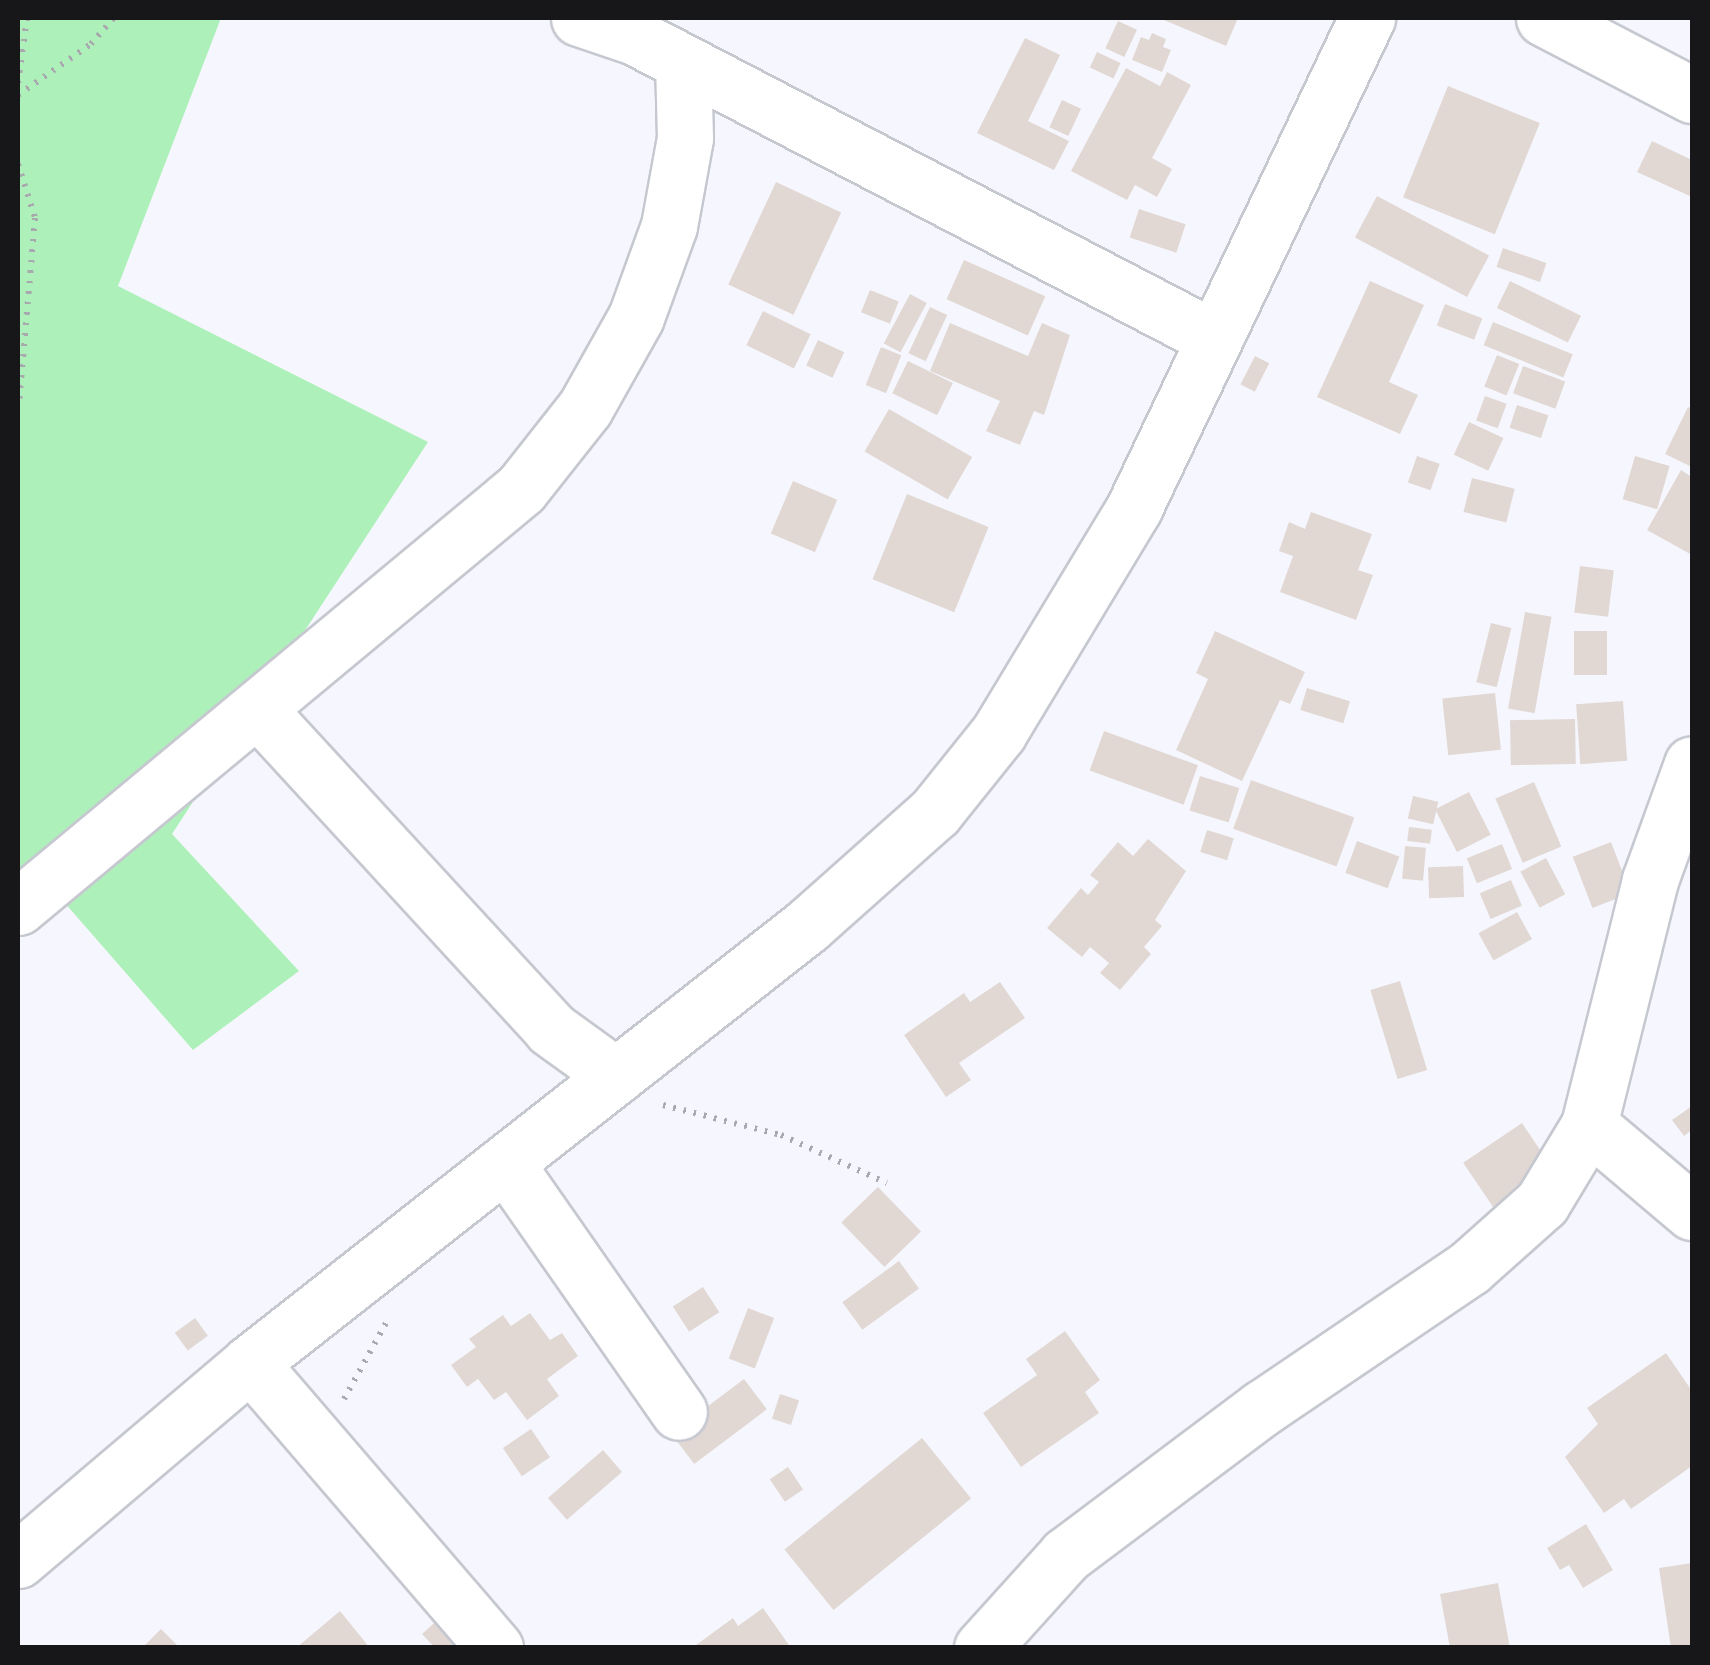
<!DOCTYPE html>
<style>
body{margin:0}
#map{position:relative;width:1710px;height:1665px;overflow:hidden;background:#f6f7fe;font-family:"Archivo Narrow",sans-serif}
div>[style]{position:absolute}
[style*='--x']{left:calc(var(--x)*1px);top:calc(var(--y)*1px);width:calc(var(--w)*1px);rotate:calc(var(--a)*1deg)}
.green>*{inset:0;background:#aef0b9}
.building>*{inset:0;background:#e1d8d4;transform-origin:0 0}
.path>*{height:6px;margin-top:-3px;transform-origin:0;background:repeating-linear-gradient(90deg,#a8a9af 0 2.5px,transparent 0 10.5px)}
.roads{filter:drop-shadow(2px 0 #c6c8d0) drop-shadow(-2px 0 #c6c8d0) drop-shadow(0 2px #c6c8d0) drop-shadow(0 -2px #c6c8d0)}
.minor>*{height:55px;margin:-27.5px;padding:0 27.5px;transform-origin:27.5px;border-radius:27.5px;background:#fff}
span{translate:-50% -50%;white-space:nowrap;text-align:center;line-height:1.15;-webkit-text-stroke:8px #fff;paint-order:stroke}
.frame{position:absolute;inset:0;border:20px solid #17171a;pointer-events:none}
</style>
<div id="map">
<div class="green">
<i style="clip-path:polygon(18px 18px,221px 18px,118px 286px,428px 442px,172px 834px,299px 971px,193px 1050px,57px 894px,18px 873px)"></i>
</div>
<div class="building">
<i style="clip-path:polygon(1159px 18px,1238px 18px,1226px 46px)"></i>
<i style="left:1118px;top:21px;width:21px;height:30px;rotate:25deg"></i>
<i style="clip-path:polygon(1152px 33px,1166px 39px,1163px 47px,1171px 50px,1162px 72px,1132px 60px,1141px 37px,1149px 40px)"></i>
<i style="clip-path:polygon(1025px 38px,1060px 55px,1028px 121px,1069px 141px,1054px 170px,977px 133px)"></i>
<i style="left:1097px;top:52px;width:26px;height:17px;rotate:25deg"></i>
<i style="clip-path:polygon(1126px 68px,1160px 86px,1167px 72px,1191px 85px,1152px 158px,1172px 169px,1157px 197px,1135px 185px,1127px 200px,1071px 171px)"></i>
<i style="left:1448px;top:86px;width:99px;height:120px;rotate:22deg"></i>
<i style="left:1062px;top:100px;width:21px;height:30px;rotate:25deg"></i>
<i style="clip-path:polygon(1652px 141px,1692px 160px,1692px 197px,1637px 172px)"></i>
<i style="left:776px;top:182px;width:72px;height:113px;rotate:25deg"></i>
<i style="left:1377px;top:196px;width:127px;height:47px;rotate:28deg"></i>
<i style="left:1139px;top:209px;width:49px;height:30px;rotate:18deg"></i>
<i style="left:1503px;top:248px;width:46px;height:20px;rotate:19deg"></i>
<i style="left:964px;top:260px;width:89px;height:43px;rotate:24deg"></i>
<i style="clip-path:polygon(1370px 281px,1424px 305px,1389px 382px,1418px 395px,1400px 434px,1317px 397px)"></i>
<i style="left:1510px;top:281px;width:79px;height:30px;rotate:26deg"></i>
<i style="left:870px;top:290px;width:31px;height:24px;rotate:22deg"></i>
<i style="left:910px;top:294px;width:19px;height:56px;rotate:28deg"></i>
<i style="left:1445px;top:304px;width:40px;height:23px;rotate:21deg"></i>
<i style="left:930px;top:307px;width:19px;height:51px;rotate:25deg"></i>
<i style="left:763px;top:311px;width:53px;height:38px;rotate:26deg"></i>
<i style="left:1493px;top:322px;width:86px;height:25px;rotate:22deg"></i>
<i style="clip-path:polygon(950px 323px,1028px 356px,1042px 323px,1070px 335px,1044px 415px,1034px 411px,1020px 445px,986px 431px,1000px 401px,930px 371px)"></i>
<i style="left:818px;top:340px;width:29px;height:28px;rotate:25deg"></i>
<i style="left:881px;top:347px;width:22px;height:41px;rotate:22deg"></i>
<i style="left:1497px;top:355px;width:24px;height:34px;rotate:22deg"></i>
<i style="left:1255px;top:356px;width:16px;height:32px;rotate:27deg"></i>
<i style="left:908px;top:361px;width:50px;height:36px;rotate:26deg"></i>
<i style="left:1523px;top:366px;width:45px;height:29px;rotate:20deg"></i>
<i style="left:1485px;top:396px;width:23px;height:26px;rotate:20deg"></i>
<i style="left:1517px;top:405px;width:33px;height:24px;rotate:18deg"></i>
<i style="clip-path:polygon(1688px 407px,1692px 409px,1692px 467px,1665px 454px)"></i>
<i style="left:889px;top:409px;width:96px;height:49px;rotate:30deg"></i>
<i style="left:1469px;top:422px;width:38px;height:36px;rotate:25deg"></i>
<i style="left:1417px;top:456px;width:24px;height:28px;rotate:19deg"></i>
<i style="left:1635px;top:456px;width:36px;height:45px;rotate:16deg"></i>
<i style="clip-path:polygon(1681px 470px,1692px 477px,1692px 555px,1647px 530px)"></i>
<i style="left:1472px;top:478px;width:44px;height:35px;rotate:14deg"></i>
<i style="left:793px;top:481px;width:48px;height:57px;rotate:23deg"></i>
<i style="left:907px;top:494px;width:88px;height:92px;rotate:22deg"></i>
<i style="clip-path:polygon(1311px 512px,1372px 534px,1358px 570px,1373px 575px,1356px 620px,1280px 592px,1293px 556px,1279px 551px,1289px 522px,1305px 529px)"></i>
<i style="left:1580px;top:566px;width:34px;height:47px;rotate:7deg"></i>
<i style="left:1525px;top:612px;width:27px;height:98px;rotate:10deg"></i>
<i style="left:1491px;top:623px;width:21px;height:61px;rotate:14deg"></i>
<i style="clip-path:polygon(1215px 631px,1305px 672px,1290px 704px,1280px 700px,1242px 781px,1176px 750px,1208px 679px,1196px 673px)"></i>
<i style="left:1574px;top:631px;width:33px;height:44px"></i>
<i style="left:1307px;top:688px;width:45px;height:23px;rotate:17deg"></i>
<i style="left:1495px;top:693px;width:57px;height:53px;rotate:84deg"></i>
<i style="left:1623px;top:701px;width:60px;height:47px;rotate:86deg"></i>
<i style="left:1575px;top:719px;width:45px;height:65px;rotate:89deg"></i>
<i style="left:1104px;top:731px;width:100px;height:42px;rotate:20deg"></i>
<i style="left:1200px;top:776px;width:41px;height:36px;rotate:17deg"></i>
<i style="left:1251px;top:780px;width:110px;height:52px;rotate:20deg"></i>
<i style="left:1534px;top:782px;width:70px;height:42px;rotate:67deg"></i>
<i style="left:1469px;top:792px;width:48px;height:38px;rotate:63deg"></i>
<i style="left:1413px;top:796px;width:26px;height:23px;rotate:13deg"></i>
<i style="left:1409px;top:827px;width:23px;height:14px;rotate:7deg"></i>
<i style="left:1207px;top:830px;width:28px;height:23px;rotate:17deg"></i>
<i style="clip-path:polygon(1148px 839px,1186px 871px,1155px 920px,1162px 926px,1144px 947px,1151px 954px,1120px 990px,1100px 973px,1109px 963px,1090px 947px,1082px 957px,1047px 928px,1081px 888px,1088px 895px,1099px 882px,1090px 875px,1118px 842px,1133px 856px)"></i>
<i style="left:1357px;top:841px;width:45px;height:34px;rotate:20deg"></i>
<i style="left:1611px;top:842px;width:55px;height:41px;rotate:69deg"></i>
<i style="left:1502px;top:844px;width:27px;height:38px;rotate:68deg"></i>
<i style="left:1405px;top:846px;width:21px;height:33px;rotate:5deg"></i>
<i style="left:1546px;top:858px;width:41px;height:29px;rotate:62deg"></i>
<i style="left:1463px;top:866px;width:31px;height:35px;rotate:88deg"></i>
<i style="left:1511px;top:880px;width:28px;height:34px;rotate:67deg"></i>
<i style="left:1517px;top:912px;width:31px;height:44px;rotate:61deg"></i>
<i style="left:1400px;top:981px;width:93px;height:31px;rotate:73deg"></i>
<i style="clip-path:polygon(1000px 982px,1025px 1018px,959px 1063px,971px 1080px,946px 1097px,904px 1035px,964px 993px,970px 1002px)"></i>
<i style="clip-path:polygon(1692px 1106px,1692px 1130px,1684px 1136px,1672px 1120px)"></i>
<i style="left:1522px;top:1123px;width:59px;height:71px;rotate:56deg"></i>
<i style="left:878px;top:1187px;width:62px;height:51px;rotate:46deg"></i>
<i style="left:899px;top:1261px;width:34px;height:70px;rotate:54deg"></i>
<i style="left:703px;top:1287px;width:30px;height:36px;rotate:57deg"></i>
<i style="left:748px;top:1308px;width:28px;height:54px;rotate:21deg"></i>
<i style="clip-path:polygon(530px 1313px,550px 1340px,562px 1333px,578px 1356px,547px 1379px,559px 1396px,527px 1420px,506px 1392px,494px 1400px,478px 1379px,467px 1387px,451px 1365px,476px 1347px,469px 1339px,503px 1315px,511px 1326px)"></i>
<i style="left:195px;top:1318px;width:22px;height:25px;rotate:54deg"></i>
<i style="clip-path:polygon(1065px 1331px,1100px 1380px,1085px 1392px,1099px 1413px,1021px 1467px,983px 1413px,1037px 1375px,1026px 1359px)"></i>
<i style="clip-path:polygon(1666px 1353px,1692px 1391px,1692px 1466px,1631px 1509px,1624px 1499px,1604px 1513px,1565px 1457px,1598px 1424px,1587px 1408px)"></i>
<i style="left:744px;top:1379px;width:38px;height:91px;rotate:53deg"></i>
<i style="left:780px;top:1394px;width:20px;height:26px;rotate:18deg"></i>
<i style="left:531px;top:1429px;width:34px;height:34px;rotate:56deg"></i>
<i style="left:922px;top:1438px;width:78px;height:177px;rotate:51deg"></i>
<i style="left:603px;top:1450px;width:29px;height:73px;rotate:49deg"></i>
<i style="left:788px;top:1467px;width:27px;height:22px;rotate:56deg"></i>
<i style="clip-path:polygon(1586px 1524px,1613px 1570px,1583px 1588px,1569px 1565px,1560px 1570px,1547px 1548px)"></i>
<i style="clip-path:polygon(1692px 1563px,1692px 1648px,1671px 1648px,1659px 1568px)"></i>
<i style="clip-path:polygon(1498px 1583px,1510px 1648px,1450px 1648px,1440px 1594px)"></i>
<i style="clip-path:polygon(763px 1608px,791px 1648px,692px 1648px,733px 1618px,738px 1626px)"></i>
<i style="clip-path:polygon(340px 1611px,370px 1648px,296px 1648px)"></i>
<i style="clip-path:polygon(443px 1615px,462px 1648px,435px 1648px,422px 1634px)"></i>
<i style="clip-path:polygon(161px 1629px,180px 1648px,142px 1648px)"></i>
</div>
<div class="path">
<i style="--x:18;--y:83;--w:66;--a:-82.1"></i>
<i style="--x:18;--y:95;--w:89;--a:-34.9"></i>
<i style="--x:91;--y:44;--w:35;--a:-49"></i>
<i style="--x:18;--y:164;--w:57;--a:72.5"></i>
<i style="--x:35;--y:218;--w:188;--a:94.9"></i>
<i style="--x:663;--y:1105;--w:122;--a:14.3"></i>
<i style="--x:781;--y:1135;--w:116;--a:24.4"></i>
<i style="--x:344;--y:1399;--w:87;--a:-61.1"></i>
</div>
<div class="roads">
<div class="minor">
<i style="--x:579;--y:18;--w:59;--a:18.7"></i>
<i style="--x:635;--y:37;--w:653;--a:27.47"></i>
<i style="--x:1544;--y:18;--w:167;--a:27.5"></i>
<i style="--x:258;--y:710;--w:433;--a:47.4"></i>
<i style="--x:551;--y:1029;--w:80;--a:35.9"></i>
<i style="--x:18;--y:907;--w:654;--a:-39.73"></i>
<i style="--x:521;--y:489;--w:103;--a:-51.7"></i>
<i style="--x:585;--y:408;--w:104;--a:-60.7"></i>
<i style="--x:636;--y:317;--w:97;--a:-70.1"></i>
<i style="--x:669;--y:226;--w:89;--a:-79.7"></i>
<i style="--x:685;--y:138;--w:75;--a:-91.5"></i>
<i style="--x:1589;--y:1125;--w:135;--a:40.2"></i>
<i style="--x:506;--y:1164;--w:302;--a:55.1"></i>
<i style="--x:250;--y:1363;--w:376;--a:49.3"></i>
<i style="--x:18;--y:1560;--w:304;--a:-40.3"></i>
<i style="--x:250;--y:1363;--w:708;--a:-38.12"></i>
<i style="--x:807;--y:926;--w:171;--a:-41.7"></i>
<i style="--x:935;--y:812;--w:102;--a:-51.3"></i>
<i style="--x:999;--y:732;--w:262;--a:-58.9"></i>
<i style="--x:1134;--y:508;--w:543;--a:-64.57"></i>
<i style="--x:982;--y:1648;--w:125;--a:-47.9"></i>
<i style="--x:1066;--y:1555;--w:245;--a:-36.9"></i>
<i style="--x:1262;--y:1408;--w:250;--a:-34.1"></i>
<i style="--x:1469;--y:1268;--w:98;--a:-41.7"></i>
<i style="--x:1542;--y:1203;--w:91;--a:-58.9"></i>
<i style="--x:1589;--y:1125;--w:252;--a:-76"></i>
<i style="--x:1650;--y:880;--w:123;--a:-70.1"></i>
</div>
</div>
<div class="frame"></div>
</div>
